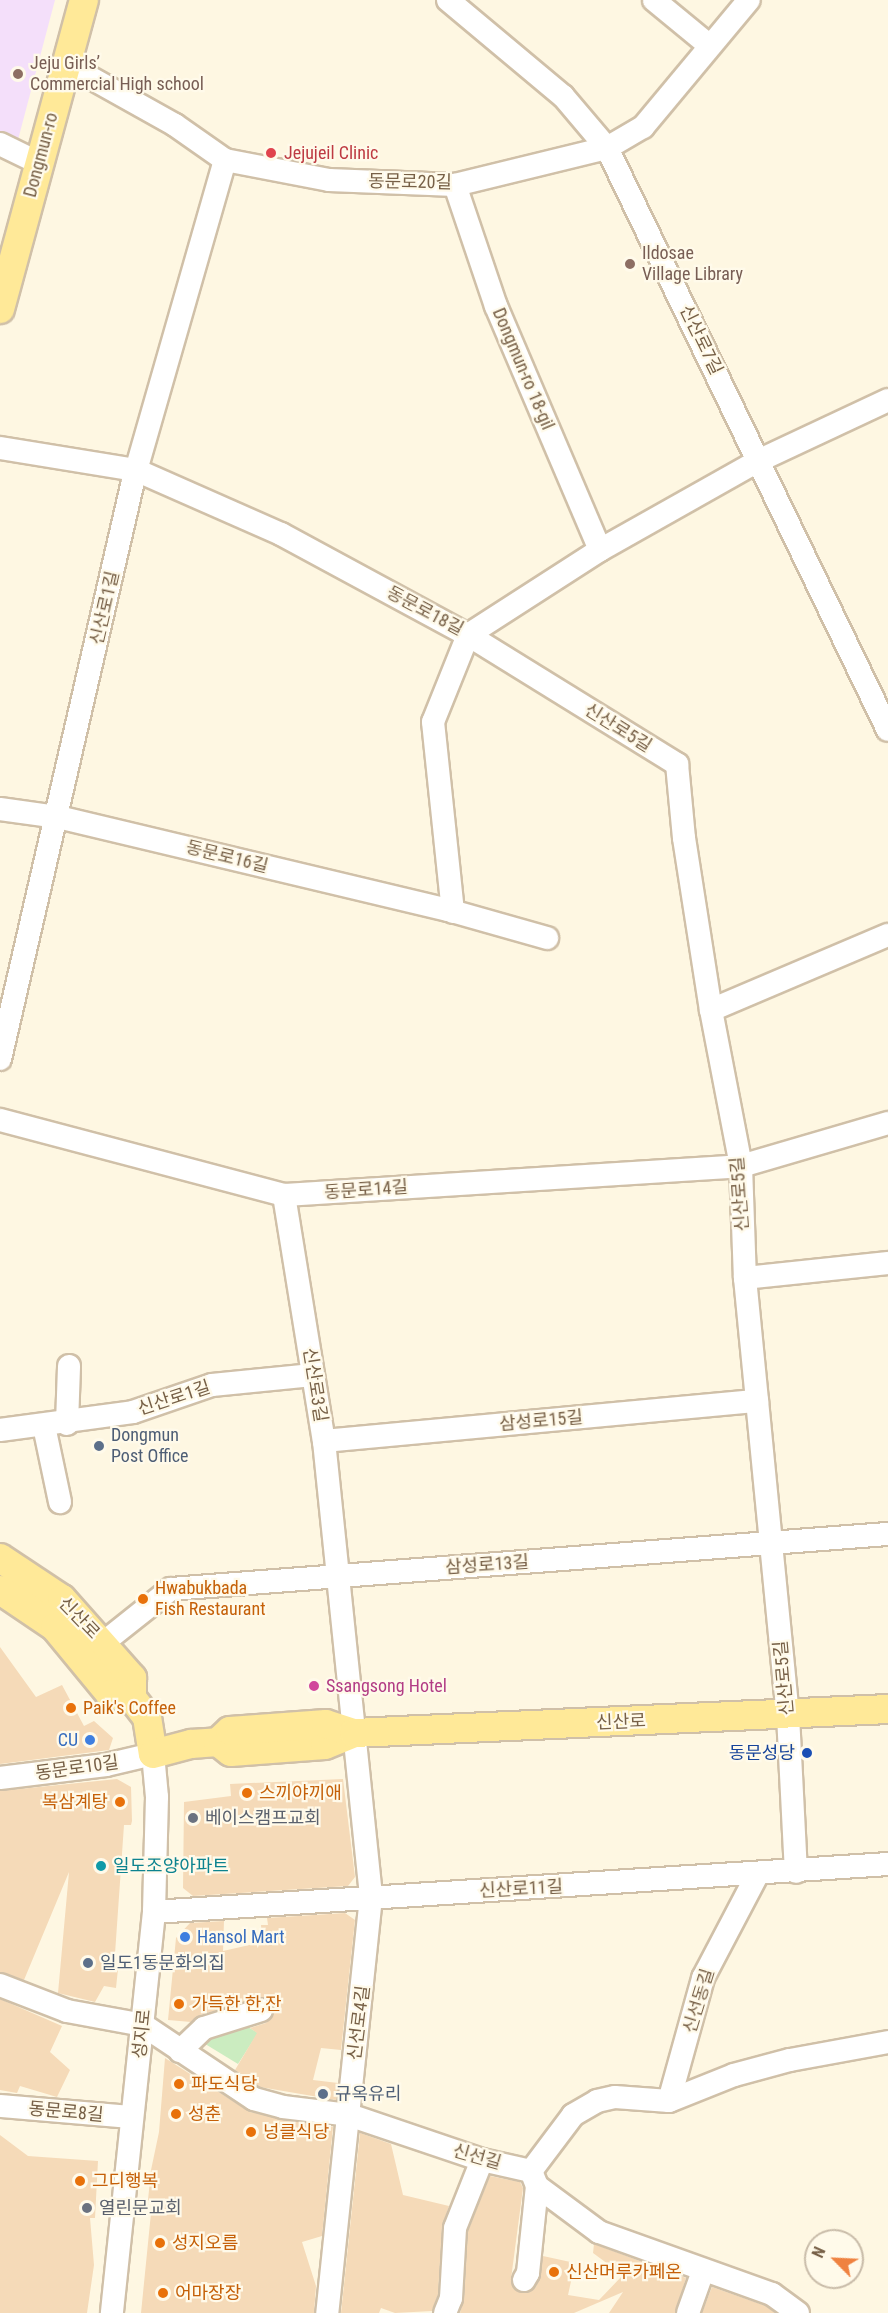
<!DOCTYPE html>
<meta charset="utf-8">
<style>
body{margin:0}
#map{position:relative;width:888px;height:2313px;overflow:hidden;background:#fef7e2;font-family:"Roboto Condensed","Noto Sans KR",sans-serif}
div>[style]{position:absolute}
[style*='--x']{left:calc(var(--x)*1px);top:calc(var(--y)*1px);width:calc(var(--w)*1px);rotate:calc(var(--a)*1deg)}
.education>*{inset:0;background:#f4dffa}
.green>*{inset:0;background:#cbecc0}
.building>*{inset:0;background:#f5dab8}
.roads{filter:drop-shadow(2px 0 #d0c0a8) drop-shadow(-2px 0 #d0c0a8) drop-shadow(0 2px #d0c0a8) drop-shadow(0 -2px #d0c0a8)}
.minor>*{height:22px;margin:-11px;padding:0 11px;transform-origin:11px;border-radius:11px;background:#fff}
.major>*{height:28px;margin:-14px;padding:0 14px;transform-origin:14px;border-radius:14px;background:#ffe998}
.dots>*{width:16px;height:16px;translate:-50% -50%;box-sizing:border-box;border:3px solid #fffaea;border-radius:50%}
span{translate:-50% -50%;white-space:nowrap;text-align:center;line-height:1.15;-webkit-text-stroke:4.5px #fffaea;paint-order:stroke}
.education-label{font-size:18px;color:#785e54}
.left{translate:0 -50%;text-align:left}
.health-label{font-size:18px;color:#be3a42}
.street-label{font-size:18px;color:#776047}
.service-label{font-size:18px;color:#4e5e75}
.food-label{font-size:18px;color:#c56008}
.right{translate:-100% -50%;text-align:right}
.hotel-label{font-size:18px;color:#b23c85}
.shop-label{font-size:18px;color:#366cbe}
.transit-label{font-size:18px;color:#164399}
.worship-label{font-size:18px;color:#5b616d}
.culture-label{font-size:18px;color:#0d838f}
.north{position:absolute;left:804px;top:2229px;width:60px;height:60px;box-sizing:border-box;background:#fffaea;border:2px solid #c9bca9;border-radius:50%;rotate:294deg;font-size:16px;font-weight:700;line-height:24px;text-align:center;color:#776047}
.north::after{content:'';display:block;margin:auto;width:21px;height:27px;background:#ef8240;clip-path:polygon(50% 0,100% 100%,50% 72%,0 100%)}
</style>
<div id="map">
<div class="education">
<i style="clip-path:polygon(0 0,55px 0,15px 151px,0 147px)"></i>
</div>
<div class="green">
<i style="clip-path:polygon(243px 2024px,258px 2033px,238px 2064px,197px 2039px)"></i>
</div>
<div class="building">
<i style="clip-path:polygon(0 1647px,36px 1697px,62px 1685px,84px 1726px,94px 1721px,113px 1738px,109px 1750px,0 1764px)"></i>
<i style="clip-path:polygon(117px 1779px,131px 1787px,132px 1821px,131px 1825px,124px 1825px,114px 1968px,118px 1969px,116px 1988px,104px 1986px,95px 2002px,58px 1993px,69px 1872px,24px 1980px,0 1972px,0 1791px)"></i>
<i style="clip-path:polygon(343px 1779px,355px 1877px,348px 1886px,193px 1896px,183px 1888px,184px 1802px,231px 1796px,230px 1784px)"></i>
<i style="clip-path:polygon(345px 1913px,355px 1920px,341px 2050px,321px 2048px,313px 2080px,338px 2083px,336px 2100px,260px 2087px,235px 2070px,257px 2033px,250px 2028px,266px 2023px,274px 2013px,274px 2005px,264px 1997px,200px 2015px,191px 2022px,168px 2020px,176px 1938px,190px 1923px,224px 1921px,223px 1951px,262px 1942px,261px 1925px,268px 1925px,267px 1918px)"></i>
<i style="clip-path:polygon(0 1999px,62px 2026px,50px 2052px,70px 2070px,57px 2097px,20px 2086px,17px 2093px,0 2090px)"></i>
<i style="clip-path:polygon(165px 2058px,250px 2112px,333px 2127px,322px 2236px,302px 2242px,316px 2286px,314px 2313px,141px 2313px,152px 2203px,148px 2200px,151px 2170px,159px 2132px)"></i>
<i style="clip-path:polygon(360px 2133px,391px 2144px,403px 2195px,449px 2206px,442px 2227px,438px 2295px,432px 2311px,395px 2313px,381px 2308px,379px 2313px,341px 2313px)"></i>
<i style="clip-path:polygon(0 2135px,28px 2156px,98px 2161px,95px 2218px,90px 2218px,94px 2265px,87px 2313px,0 2313px)"></i>
<i style="clip-path:polygon(490px 2176px,520px 2182px,523px 2188px,511px 2279px,517px 2291px,525px 2293px,536px 2287px,543px 2256px,575px 2263px,568px 2295px,599px 2300px,623px 2275px,593px 2253px,594px 2244px,686px 2278px,675px 2313px,609px 2313px,623px 2292px,574px 2313px,460px 2313px,464px 2299px,468px 2231px)"></i>
<i style="clip-path:polygon(712px 2287px,766px 2306px,775px 2313px,702px 2313px)"></i>
</div>
<div class="roads">
<div class="minor">
<i style="--x:448;--y:0;--w:150;--a:39.9"></i>
<i style="--x:563;--y:96;--w:68;--a:49.8"></i>
<i style="--x:607;--y:148;--w:646;--a:64.23"></i>
<i style="--x:654;--y:0;--w:72;--a:39.4"></i>
<i style="--x:66;--y:64;--w:125;--a:29.2"></i>
<i style="--x:175;--y:125;--w:61;--a:35"></i>
<i style="--x:225;--y:160;--w:106;--a:10.9"></i>
<i style="--x:329;--y:180;--w:126;--a:2.3"></i>
<i style="--x:455;--y:185;--w:156;--a:-13.7"></i>
<i style="--x:607;--y:148;--w:42;--a:-30.3"></i>
<i style="--x:643;--y:127;--w:165;--a:-50.2"></i>
<i style="--x:0;--y:144;--w:43;--a:26"></i>
<i style="--x:455;--y:185;--w:128;--a:71.3"></i>
<i style="--x:496;--y:306;--w:265;--a:66.9"></i>
<i style="--x:0;--y:448;--w:138;--a:9.2"></i>
<i style="--x:136;--y:470;--w:158;--a:23.8"></i>
<i style="--x:281;--y:534;--w:213;--a:28.4"></i>
<i style="--x:468;--y:635;--w:157;--a:-32.8"></i>
<i style="--x:600;--y:550;--w:184;--a:-29.4"></i>
<i style="--x:760;--y:460;--w:141;--a:-25.1"></i>
<i style="--x:0;--y:809;--w:59;--a:7.9"></i>
<i style="--x:58;--y:817;--w:401;--a:13.4"></i>
<i style="--x:448;--y:910;--w:103;--a:15.8"></i>
<i style="--x:453;--y:912;--w:191;--a:-96"></i>
<i style="--x:433;--y:722;--w:94;--a:-68.1"></i>
<i style="--x:468;--y:635;--w:246;--a:31.7"></i>
<i style="--x:677;--y:764;--w:74;--a:84.6"></i>
<i style="--x:684;--y:838;--w:174;--a:81.1"></i>
<i style="--x:711;--y:1010;--w:159;--a:79.1"></i>
<i style="--x:741;--y:1166;--w:112;--a:88"></i>
<i style="--x:745;--y:1278;--w:439;--a:84.4"></i>
<i style="--x:788;--y:1715;--w:157;--a:87.1"></i>
<i style="--x:711;--y:1010;--w:192;--a:-23"></i>
<i style="--x:0;--y:1059;--w:593;--a:-77.04"></i>
<i style="--x:133;--y:481;--w:334;--a:-74"></i>
<i style="--x:0;--y:1120;--w:294;--a:14.8"></i>
<i style="--x:284;--y:1195;--w:458;--a:-3.6"></i>
<i style="--x:741;--y:1166;--w:153;--a:-16.3"></i>
<i style="--x:284;--y:1195;--w:249;--a:80.8"></i>
<i style="--x:324;--y:1441;--w:458;--a:84.1"></i>
<i style="--x:371;--y:1897;--w:418;--a:96"></i>
<i style="--x:745;--y:1278;--w:144;--a:-6"></i>
<i style="--x:67;--y:1424;--w:58;--a:-88"></i>
<i style="--x:44;--y:1426;--w:78;--a:78.1"></i>
<i style="--x:0;--y:1430;--w:134;--a:-7.7"></i>
<i style="--x:133;--y:1412;--w:83;--a:-18.9"></i>
<i style="--x:212;--y:1385;--w:101;--a:-5.7"></i>
<i style="--x:324;--y:1441;--w:435;--a:-5.3"></i>
<i style="--x:103;--y:1643;--w:87;--a:-38.5"></i>
<i style="--x:171;--y:1589;--w:719;--a:-4.39"></i>
<i style="--x:0;--y:1778;--w:107;--a:-7"></i>
<i style="--x:106;--y:1765;--w:48;--a:-13.2"></i>
<i style="--x:153;--y:1754;--w:43;--a:84.7"></i>
<i style="--x:157;--y:1797;--w:115;--a:91.5"></i>
<i style="--x:154;--y:1912;--w:403;--a:96"></i>
<i style="--x:154;--y:1912;--w:736;--a:-3.74"></i>
<i style="--x:0;--y:1985;--w:72;--a:21.2"></i>
<i style="--x:67;--y:2011;--w:77;--a:10.4"></i>
<i style="--x:143;--y:2025;--w:133;--a:33.7"></i>
<i style="--x:254;--y:2099;--w:30;--a:15"></i>
<i style="--x:283;--y:2107;--w:66;--a:6.9"></i>
<i style="--x:349;--y:2115;--w:140;--a:18.7"></i>
<i style="--x:482;--y:2160;--w:50;--a:12.7"></i>
<i style="--x:180;--y:2051;--w:33;--a:-44"></i>
<i style="--x:204;--y:2028;--w:60;--a:-17.5"></i>
<i style="--x:669;--y:2101;--w:128;--a:-74.5"></i>
<i style="--x:703;--y:1978;--w:116;--a:-62.3"></i>
<i style="--x:0;--y:2106;--w:132;--a:4.8"></i>
<i style="--x:531;--y:2171;--w:70;--a:-53.1"></i>
<i style="--x:573;--y:2115;--w:28;--a:-30"></i>
<i style="--x:597;--y:2101;--w:18;--a:-13"></i>
<i style="--x:615;--y:2097;--w:54;--a:4.2"></i>
<i style="--x:669;--y:2101;--w:70;--a:-21.8"></i>
<i style="--x:734;--y:2075;--w:58;--a:-15"></i>
<i style="--x:790;--y:2060;--w:100;--a:-10.4"></i>
<i style="--x:531;--y:2171;--w:16;--a:68"></i>
<i style="--x:537;--y:2186;--w:77;--a:36.6"></i>
<i style="--x:599;--y:2232;--w:184;--a:19.7"></i>
<i style="--x:772;--y:2294;--w:32;--a:36"></i>
<i style="--x:524;--y:2280;--w:8;--a:-60"></i>
<i style="--x:528;--y:2273;--w:87;--a:-84.1"></i>
<i style="--x:445;--y:2313;--w:16;--a:-68"></i>
<i style="--x:451;--y:2298;--w:70;--a:-86.7"></i>
<i style="--x:455;--y:2228;--w:73;--a:-68.3"></i>
<i style="--x:688;--y:2313;--w:45;--a:-70.3"></i>
</div>
<div class="major">
<i style="--x:0;--y:309;--w:320;--a:-74.8"></i>
<i style="--x:0;--y:1558;--w:74;--a:33.5"></i>
<i style="--x:62;--y:1599;--w:106;--a:48.5"></i>
<i style="--x:132;--y:1678;--w:20;--a:90"></i>
<i style="--x:132;--y:1698;--w:24;--a:52"></i>
<i style="--x:147;--y:1717;--w:37;--a:81"></i>
<i style="--x:153;--y:1754;--w:39;--a:-15"></i>
<i style="--x:191;--y:1744;--w:27;--a:-4"></i>
<i style="--x:218;--y:1742;--w:16;--a:38"></i>
<i style="--x:231;--y:1752;--w:94;--a:-4.3"></i>
<i style="--x:325;--y:1745;--w:31;--a:-22"></i>
<i style="--x:0;--y:1590;--w:66;--a:33.9"></i>
<i style="--x:55;--y:1627;--w:87;--a:50.6"></i>
<i style="--x:110;--y:1694;--w:22;--a:10"></i>
<i style="--x:218;--y:1742;--w:16;--a:-43"></i>
<i style="--x:230;--y:1731;--w:96;--a:-4.2"></i>
<i style="--x:326;--y:1724;--w:29;--a:18"></i>
<i style="--x:354;--y:1733;--w:535;--a:-2.57"></i>
</div>
</div>
<div class="dots">
<i style="left:18px;top:74px;background:#8d6e63"></i>
<i style="left:271px;top:153px;background:#e0444e"></i>
<i style="left:630px;top:264px;background:#8d6e63"></i>
<i style="left:99px;top:1446px;background:#5c6f8a"></i>
<i style="left:143px;top:1599px;background:#e8710a"></i>
<i style="left:314px;top:1686px;background:#d1479c"></i>
<i style="left:71px;top:1708px;background:#e8710a"></i>
<i style="left:90px;top:1740px;background:#3f7fe0"></i>
<i style="left:807px;top:1753px;background:#1a4fb4"></i>
<i style="left:247px;top:1793px;background:#e8710a"></i>
<i style="left:120px;top:1802px;background:#e8710a"></i>
<i style="left:193px;top:1818px;background:#6b7280"></i>
<i style="left:101px;top:1866px;background:#0f9aa8"></i>
<i style="left:185px;top:1937px;background:#3f7fe0"></i>
<i style="left:88px;top:1963px;background:#5c6f8a"></i>
<i style="left:179px;top:2004px;background:#e8710a"></i>
<i style="left:179px;top:2084px;background:#e8710a"></i>
<i style="left:323px;top:2094px;background:#5c6f8a"></i>
<i style="left:176px;top:2114px;background:#e8710a"></i>
<i style="left:251px;top:2132px;background:#e8710a"></i>
<i style="left:80px;top:2181px;background:#e8710a"></i>
<i style="left:87px;top:2208px;background:#6b7280"></i>
<i style="left:160px;top:2243px;background:#e8710a"></i>
<i style="left:554px;top:2272px;background:#e8710a"></i>
<i style="left:163px;top:2293px;background:#e8710a"></i>
</div>
<div class="education-label">
<span class="left" style="left:30px;top:74px">Jeju Girls’<br>Commercial High school</span>
<span class="left" style="left:642px;top:264px">Ildosae<br>Village Library</span>
</div>
<div class="health-label">
<span class="left" style="left:284px;top:153px">Jejujeil Clinic</span>
</div>
<div class="street-label">
<span style="left:41px;top:155px;rotate:-75deg">Dongmun-ro</span>
<span style="left:410px;top:182px;rotate:1deg">동문로20길</span>
<span style="left:701px;top:340px;rotate:64deg">신산로7길</span>
<span style="left:523px;top:369px;rotate:67deg">Dongmun-ro 18-gil</span>
<span style="left:105px;top:608px;rotate:-77deg">신산로1길</span>
<span style="left:425px;top:611px;rotate:28deg">동문로18길</span>
<span style="left:618px;top:728px;rotate:32deg">신산로5길</span>
<span style="left:227px;top:857px;rotate:14deg">동문로16길</span>
<span style="left:366px;top:1190px;rotate:-4deg">동문로14길</span>
<span style="left:740px;top:1194px;rotate:-94deg">신산로5길</span>
<span style="left:315px;top:1385px;rotate:81deg">신산로3길</span>
<span style="left:174px;top:1398px;rotate:-18deg">신산로1길</span>
<span style="left:541px;top:1421px;rotate:-5deg">삼성로15길</span>
<span style="left:487px;top:1565px;rotate:-4deg">삼성로13길</span>
<span style="left:79px;top:1618px;rotate:46deg">신산로</span>
<span style="left:784px;top:1678px;rotate:-95deg">신산로5길</span>
<span style="left:621px;top:1722px;rotate:-2deg">신산로</span>
<span style="left:77px;top:1768px;rotate:-8deg">동문로10길</span>
<span style="left:521px;top:1889px;rotate:-3deg">신산로11길</span>
<span style="left:699px;top:2001px;rotate:-73deg">신선동길</span>
<span style="left:359px;top:2023px;rotate:-83deg">신선로4길</span>
<span style="left:142px;top:2034px;rotate:-84deg">성지로</span>
<span style="left:66px;top:2112px;rotate:5deg">동문로8길</span>
<span style="left:477px;top:2157px;rotate:16deg">신선길</span>
</div>
<div class="service-label">
<span class="left" style="left:111px;top:1446px">Dongmun<br>Post Office</span>
<span class="left" style="left:100px;top:1963px">일도1동문화의집</span>
<span class="left" style="left:335px;top:2094px">규옥유리</span>
</div>
<div class="food-label">
<span class="left" style="left:155px;top:1599px">Hwabukbada<br>Fish Restaurant</span>
<span class="left" style="left:83px;top:1708px">Paik's Coffee</span>
<span class="left" style="left:259px;top:1793px">스끼야끼애</span>
<span class="right" style="left:108px;top:1802px">복삼계탕</span>
<span class="left" style="left:191px;top:2004px">가득한 한,잔</span>
<span class="left" style="left:191px;top:2084px">파도식당</span>
<span class="left" style="left:188px;top:2114px">성춘</span>
<span class="left" style="left:263px;top:2132px">넝클식당</span>
<span class="left" style="left:92px;top:2181px">그디행복</span>
<span class="left" style="left:172px;top:2243px">성지오름</span>
<span class="left" style="left:566px;top:2272px">신산머루카페온</span>
<span class="left" style="left:175px;top:2293px">어마장장</span>
</div>
<div class="hotel-label">
<span class="left" style="left:326px;top:1686px">Ssangsong Hotel</span>
</div>
<div class="shop-label">
<span class="right" style="left:78px;top:1740px">CU</span>
<span class="left" style="left:197px;top:1937px">Hansol Mart</span>
</div>
<div class="transit-label">
<span class="right" style="left:795px;top:1753px">동문성당</span>
</div>
<div class="worship-label">
<span class="left" style="left:205px;top:1818px">베이스캠프교회</span>
<span class="left" style="left:99px;top:2208px">열린문교회</span>
</div>
<div class="culture-label">
<span class="left" style="left:113px;top:1866px">일도조양아파트</span>
</div>
<div class="north">N</div>
</div>
